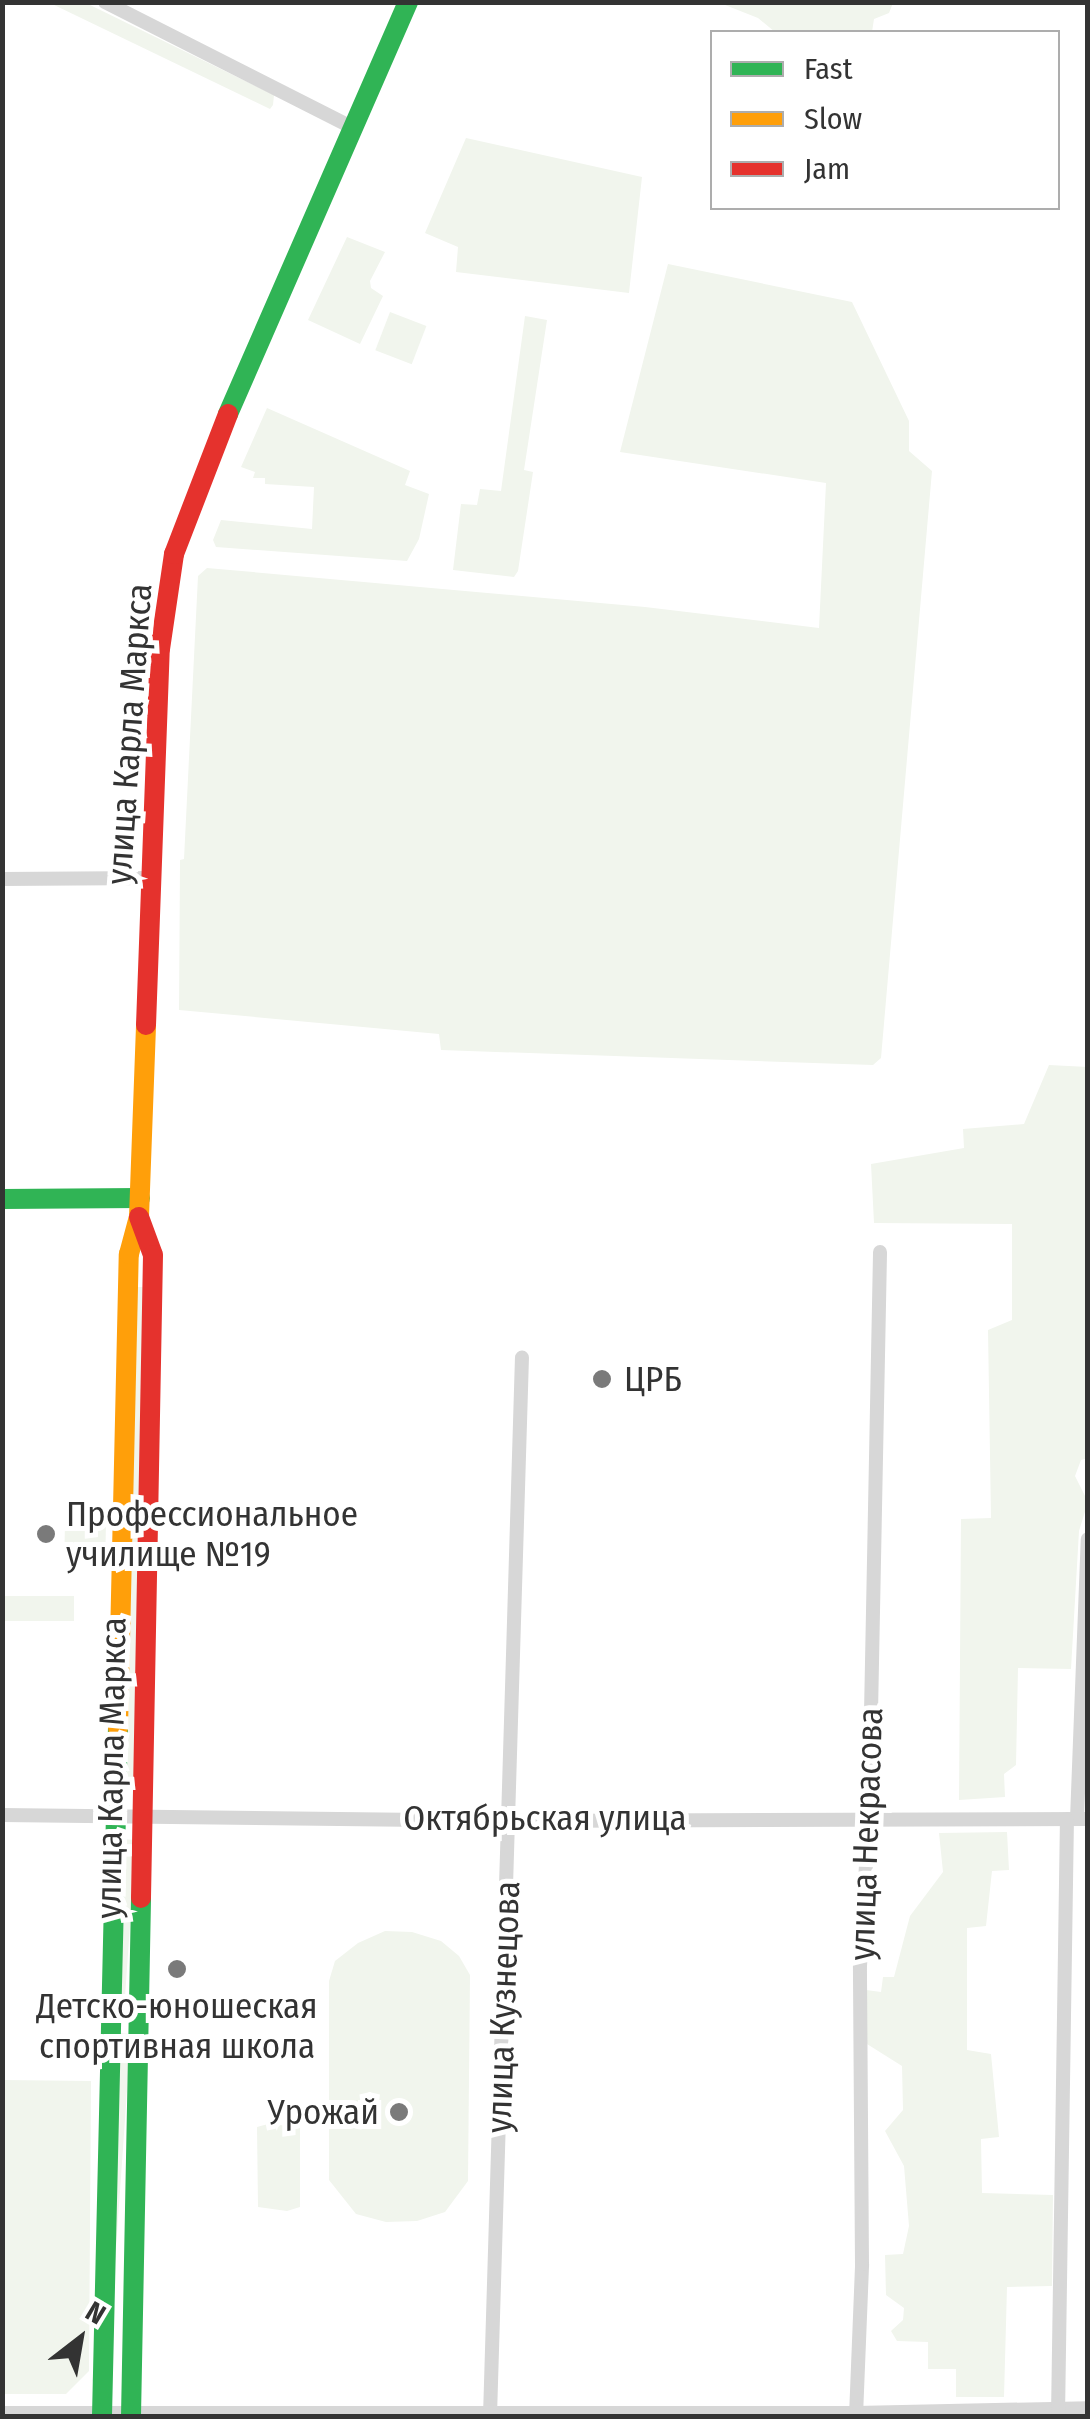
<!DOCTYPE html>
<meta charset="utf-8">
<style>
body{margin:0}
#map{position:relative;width:1090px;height:2419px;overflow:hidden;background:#fff;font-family:"Fira Sans Condensed",sans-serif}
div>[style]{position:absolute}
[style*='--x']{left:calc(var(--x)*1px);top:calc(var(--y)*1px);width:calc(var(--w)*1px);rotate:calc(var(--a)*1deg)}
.green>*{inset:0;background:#f1f5ed;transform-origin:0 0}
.street>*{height:14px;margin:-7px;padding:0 7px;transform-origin:7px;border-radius:7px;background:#d7d7d7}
.fast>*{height:20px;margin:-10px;padding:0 10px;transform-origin:10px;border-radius:10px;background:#30b455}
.slow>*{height:20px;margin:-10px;padding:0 10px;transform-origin:10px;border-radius:10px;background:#ff9f0a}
.jam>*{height:20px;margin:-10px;padding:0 10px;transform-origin:10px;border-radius:10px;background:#e5322d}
.dots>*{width:28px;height:28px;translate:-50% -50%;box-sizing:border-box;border:5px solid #fff;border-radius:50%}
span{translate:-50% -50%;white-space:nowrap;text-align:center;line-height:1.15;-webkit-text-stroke:10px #fff;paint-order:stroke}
.street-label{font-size:35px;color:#333}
.poi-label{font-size:35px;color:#333}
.left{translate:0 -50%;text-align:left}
.right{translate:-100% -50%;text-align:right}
.frame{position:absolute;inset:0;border:5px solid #333;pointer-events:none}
.legend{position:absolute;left:710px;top:30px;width:350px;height:180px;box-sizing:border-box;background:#fff;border:2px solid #adadad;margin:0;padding:12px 18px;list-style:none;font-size:30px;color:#333}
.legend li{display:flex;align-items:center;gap:20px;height:50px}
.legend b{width:50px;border:2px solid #adadad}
.north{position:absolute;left:30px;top:2289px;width:100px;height:100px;-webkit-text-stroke:8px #fff;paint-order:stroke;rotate:31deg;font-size:28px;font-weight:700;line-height:40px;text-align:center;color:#333}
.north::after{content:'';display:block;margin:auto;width:35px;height:45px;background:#333;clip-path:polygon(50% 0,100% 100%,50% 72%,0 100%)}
</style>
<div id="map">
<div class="green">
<i style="clip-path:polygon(50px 3px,86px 3px,274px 95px,273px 105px,270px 109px)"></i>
<i style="clip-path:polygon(720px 3px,893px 2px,893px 3px,889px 13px,874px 19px,872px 32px,775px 32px,758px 18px)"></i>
<i style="clip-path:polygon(466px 138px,642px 177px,629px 293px,456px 272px,458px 247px,425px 233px)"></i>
<i style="clip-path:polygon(347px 237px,385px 252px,370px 281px,371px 288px,383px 296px,360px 344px,308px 320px)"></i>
<i style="clip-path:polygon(668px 264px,852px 302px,909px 421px,909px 451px,932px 471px,881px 1058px,873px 1065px,441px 1050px,439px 1034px,179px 1010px,180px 860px,184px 859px,198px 576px,207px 568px,645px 607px,819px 628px,826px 483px,620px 452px)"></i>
<i style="left:390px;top:312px;width:39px;height:41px;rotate:21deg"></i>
<i style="clip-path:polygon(525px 316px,547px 320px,524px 470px,533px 472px,518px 571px,514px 577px,453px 570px,461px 504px,477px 505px,480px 489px,501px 491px)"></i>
<i style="clip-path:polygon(267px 408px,410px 471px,405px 485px,429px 494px,419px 539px,407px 561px,216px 547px,213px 540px,221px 520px,312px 529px,314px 487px,265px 484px,265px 478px,253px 478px,255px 472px,241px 467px)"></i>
<i style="clip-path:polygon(1049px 1065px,1088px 1067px,1088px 1458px,1081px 1460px,1075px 1476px,1088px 1502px,1079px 1531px,1071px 1669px,1018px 1668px,1016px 1765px,1004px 1774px,1005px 1797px,959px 1800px,961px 1519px,991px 1518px,988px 1330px,1012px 1320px,1012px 1224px,874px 1223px,871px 1164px,964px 1148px,963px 1129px,1024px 1124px)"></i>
<i style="clip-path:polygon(135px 1287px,145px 1287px,137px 1779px,123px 1779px)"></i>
<i style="left:65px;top:1520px;width:41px;height:36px;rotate:1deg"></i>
<i style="left:3px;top:1596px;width:71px;height:25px"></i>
<i style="clip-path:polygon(1007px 1832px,1009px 1870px,992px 1871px,986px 1926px,967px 1928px,967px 2050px,991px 2054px,999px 2137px,981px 2139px,982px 2193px,1053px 2195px,1052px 2286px,1007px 2287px,1004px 2397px,956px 2397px,956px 2369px,928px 2369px,928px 2342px,897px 2341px,891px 2331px,903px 2320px,904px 2308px,886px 2295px,885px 2255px,903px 2254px,909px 2226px,904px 2166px,885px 2131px,903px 2110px,902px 2066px,867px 2044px,866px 1990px,881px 1992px,883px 1977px,894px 1977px,910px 1916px,943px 1872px,939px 1833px)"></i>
<i style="left:121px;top:1839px;width:15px;height:175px;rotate:4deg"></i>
<i style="clip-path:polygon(385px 1931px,412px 1932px,441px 1941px,459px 1956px,470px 1975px,468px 2181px,445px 2212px,417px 2221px,386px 2222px,356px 2214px,329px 2180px,329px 1981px,335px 1961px,358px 1943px)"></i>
<i style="left:117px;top:2033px;width:14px;height:349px;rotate:4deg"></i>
<i style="clip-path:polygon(3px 2080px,91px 2081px,89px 2371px,66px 2394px,3px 2394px)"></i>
<i style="clip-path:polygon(268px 2124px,300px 2127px,300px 2207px,287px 2211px,258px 2207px,257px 2127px)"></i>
</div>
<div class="street">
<i style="--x:105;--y:2;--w:278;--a:26.9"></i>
<i style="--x:2;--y:879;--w:150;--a:-0.4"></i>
<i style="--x:2;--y:1815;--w:507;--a:0.68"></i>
<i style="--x:509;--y:1821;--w:579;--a:-0.2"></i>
<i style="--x:1077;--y:1819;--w:280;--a:-87.8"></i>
<i style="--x:2;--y:2413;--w:854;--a:0"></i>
<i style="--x:856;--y:2413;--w:232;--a:-1.2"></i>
<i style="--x:490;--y:2416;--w:1059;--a:-88.27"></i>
<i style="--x:856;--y:2416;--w:152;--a:-87.7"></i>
<i style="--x:862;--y:2264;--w:298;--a:-90.4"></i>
<i style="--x:860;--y:1966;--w:150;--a:-86.6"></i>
<i style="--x:869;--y:1816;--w:564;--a:-88.88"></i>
<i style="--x:1058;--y:2416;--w:597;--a:-89.14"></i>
</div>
<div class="fast">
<i style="--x:228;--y:414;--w:450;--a:-66.4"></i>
<i style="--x:2;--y:1199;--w:138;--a:-0.4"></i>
<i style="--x:102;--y:2416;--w:688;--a:-88.67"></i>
<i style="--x:131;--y:2416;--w:518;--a:-88.89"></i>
</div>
<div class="slow">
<i style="--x:118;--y:1728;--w:474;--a:-88.7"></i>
<i style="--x:129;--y:1254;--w:38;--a:-75"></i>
<i style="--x:139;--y:1217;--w:192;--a:-87.9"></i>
</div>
<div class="jam">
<i style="--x:146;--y:1025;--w:376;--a:-87.9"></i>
<i style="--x:160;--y:649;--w:96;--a:-81.6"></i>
<i style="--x:174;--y:554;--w:150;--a:-68.9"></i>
<i style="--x:139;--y:1217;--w:40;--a:69.8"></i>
<i style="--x:153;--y:1255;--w:643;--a:91.07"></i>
</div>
<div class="dots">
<i style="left:602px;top:1379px;background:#7a7a7a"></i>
<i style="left:46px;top:1534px;background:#7a7a7a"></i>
<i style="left:177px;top:1969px;background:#7a7a7a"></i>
<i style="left:399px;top:2112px;background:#7a7a7a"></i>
</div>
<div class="street-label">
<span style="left:129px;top:734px;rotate:-86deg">улица Карла Маркса</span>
<span style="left:111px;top:1768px;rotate:-89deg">улица Карла Маркса</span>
<span style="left:545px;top:1818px">Октябрьская улица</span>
<span style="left:866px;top:1834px;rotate:-88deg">улица Некрасова</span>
<span style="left:503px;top:2007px;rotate:-88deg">улица Кузнецова</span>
</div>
<div class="poi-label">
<span class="left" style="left:624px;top:1379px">ЦРБ</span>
<span class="left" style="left:66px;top:1534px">Профессиональное<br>училище №19</span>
<span style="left:177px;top:2026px">Детско-юношеская<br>спортивная школа</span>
<span class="right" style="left:379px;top:2112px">Урожай</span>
</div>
<div class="frame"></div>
<ul class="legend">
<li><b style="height:12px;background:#30b455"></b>Fast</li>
<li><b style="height:12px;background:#ff9f0a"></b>Slow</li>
<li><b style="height:12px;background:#e5322d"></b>Jam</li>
</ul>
<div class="north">N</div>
</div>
